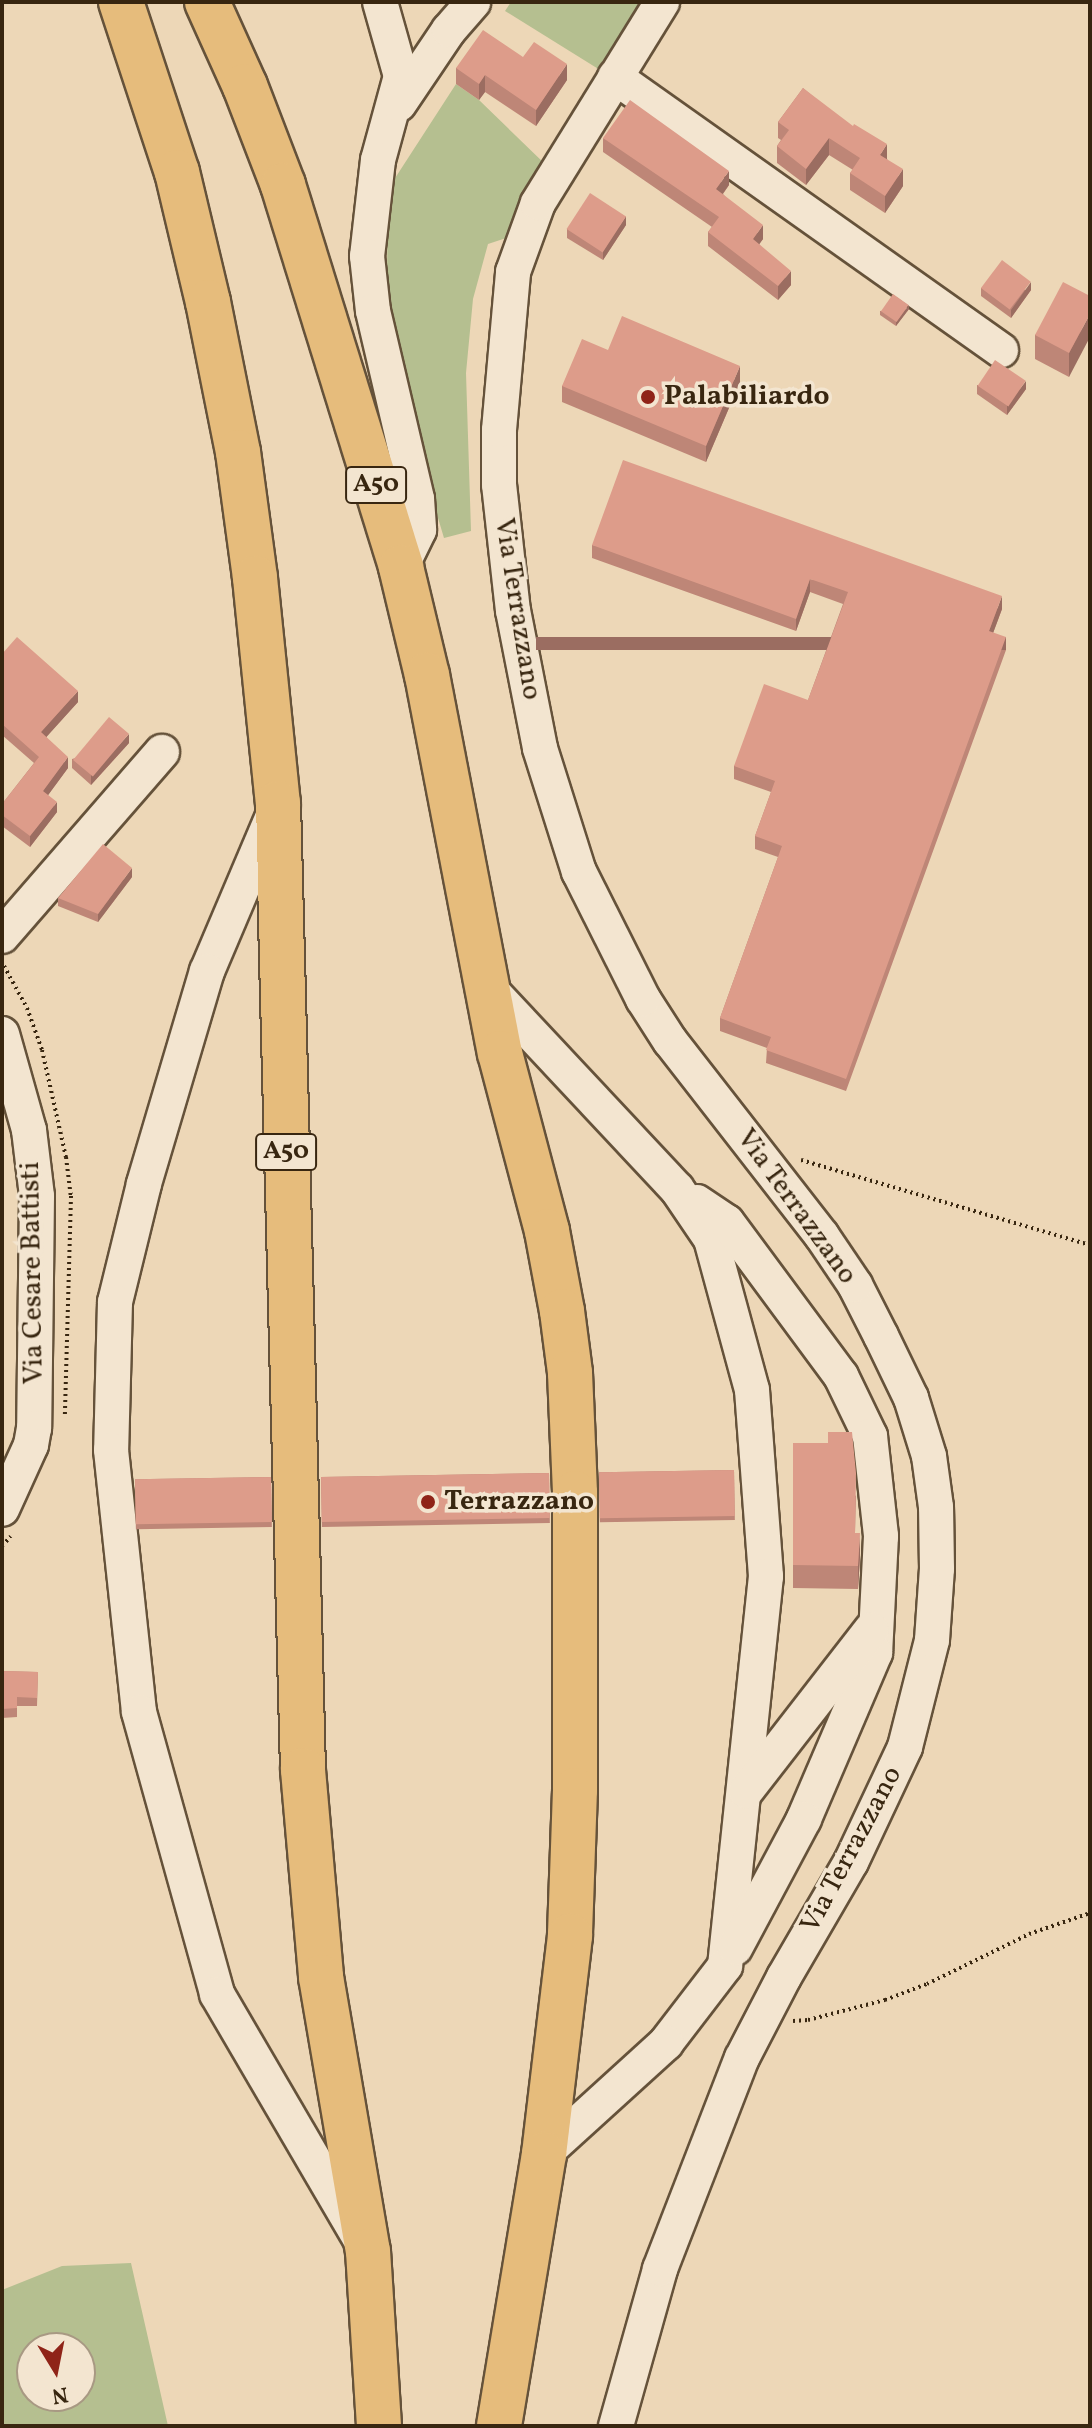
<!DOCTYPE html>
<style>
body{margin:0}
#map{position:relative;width:1092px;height:2428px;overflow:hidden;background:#edd7b7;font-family:Vollkorn,serif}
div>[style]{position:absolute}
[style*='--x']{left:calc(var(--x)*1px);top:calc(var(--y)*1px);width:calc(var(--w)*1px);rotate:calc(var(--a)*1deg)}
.green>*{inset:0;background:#b5bf90}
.path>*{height:4px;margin-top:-2px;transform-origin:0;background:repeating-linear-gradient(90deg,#382610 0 2px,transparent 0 6px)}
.roads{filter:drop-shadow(2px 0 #65523a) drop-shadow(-2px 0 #65523a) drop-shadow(0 2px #65523a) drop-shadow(0 -2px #65523a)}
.minor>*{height:34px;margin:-17px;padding:0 17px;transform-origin:17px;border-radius:17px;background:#f3e5d0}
.highway>*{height:44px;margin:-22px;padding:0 22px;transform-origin:22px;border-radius:22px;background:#e6bc7c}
.wall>*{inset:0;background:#be8677;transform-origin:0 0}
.shaded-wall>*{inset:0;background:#9b6d61;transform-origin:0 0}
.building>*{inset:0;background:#dd9c8a;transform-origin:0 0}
.dots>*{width:22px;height:22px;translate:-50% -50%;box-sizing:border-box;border:4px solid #f3e5d0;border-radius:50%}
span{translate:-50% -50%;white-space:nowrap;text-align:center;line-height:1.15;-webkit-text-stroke:7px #f3e5d0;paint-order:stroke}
.shield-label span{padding:2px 6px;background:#f3e5d0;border:2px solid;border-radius:6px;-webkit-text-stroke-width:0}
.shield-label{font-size:26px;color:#382610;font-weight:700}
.poi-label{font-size:28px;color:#382610;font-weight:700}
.left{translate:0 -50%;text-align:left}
.street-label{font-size:28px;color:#382610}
.frame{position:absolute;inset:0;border:4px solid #382610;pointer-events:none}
.north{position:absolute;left:16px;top:2332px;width:80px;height:80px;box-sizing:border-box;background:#f3e5d0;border:2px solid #a89983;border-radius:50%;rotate:170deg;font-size:22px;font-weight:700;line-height:32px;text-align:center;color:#382610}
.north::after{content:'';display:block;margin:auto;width:28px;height:36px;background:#8f2418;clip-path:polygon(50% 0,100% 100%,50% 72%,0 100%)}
</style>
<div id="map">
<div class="green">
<i style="clip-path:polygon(511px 2px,651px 2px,642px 21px,600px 70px,505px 11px)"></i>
<i style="clip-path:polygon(456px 84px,479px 100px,546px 165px,512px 236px,488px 244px,473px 299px,466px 373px,471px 531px,444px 538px,398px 384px,387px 276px,388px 189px)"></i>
<i style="clip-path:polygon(evenodd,131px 2263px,168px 2426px,2px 2426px,2px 2290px,62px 2266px,131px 2263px,32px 2348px,80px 2348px,80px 2396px,32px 2396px,32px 2348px)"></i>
</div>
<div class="path">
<i style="--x:4;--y:966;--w:48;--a:61.3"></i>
<i style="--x:27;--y:1008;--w:45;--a:70.3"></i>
<i style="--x:42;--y:1050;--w:110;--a:77.4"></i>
<i style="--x:66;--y:1157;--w:39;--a:83"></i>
<i style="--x:71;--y:1196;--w:221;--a:91.6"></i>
<i style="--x:801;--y:1160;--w:301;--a:16.4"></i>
<i style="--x:2;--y:1546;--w:13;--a:-48"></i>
<i style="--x:793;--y:2021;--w:15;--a:-4"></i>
<i style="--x:808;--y:2020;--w:80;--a:-14.6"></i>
<i style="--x:885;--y:2000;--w:45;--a:-20.9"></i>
<i style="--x:927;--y:1984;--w:114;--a:-26.1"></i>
<i style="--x:1029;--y:1934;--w:65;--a:-19"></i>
</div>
<div class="roads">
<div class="minor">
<i style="--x:380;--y:2;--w:77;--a:74.2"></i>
<i style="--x:401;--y:76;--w:87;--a:105.3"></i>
<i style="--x:378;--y:160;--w:97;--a:96.5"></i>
<i style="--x:367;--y:256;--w:55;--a:83.8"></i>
<i style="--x:373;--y:311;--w:193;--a:76.8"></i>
<i style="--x:417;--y:499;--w:31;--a:86"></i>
<i style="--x:419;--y:530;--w:41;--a:115.9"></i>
<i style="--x:615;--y:77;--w:473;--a:35.3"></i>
<i style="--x:399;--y:104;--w:89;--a:-56"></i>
<i style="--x:449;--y:30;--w:37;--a:-49"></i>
<i style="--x:275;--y:811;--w:174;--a:113"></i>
<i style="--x:207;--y:971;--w:222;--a:106.5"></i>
<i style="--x:144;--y:1184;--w:122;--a:103.8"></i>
<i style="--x:115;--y:1302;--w:148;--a:91.5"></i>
<i style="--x:111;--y:1450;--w:263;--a:83.9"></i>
<i style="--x:139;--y:1712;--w:293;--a:74.5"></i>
<i style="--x:217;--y:1994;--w:281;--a:59.7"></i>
<i style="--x:2;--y:936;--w:244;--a:-49"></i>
<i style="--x:486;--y:985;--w:279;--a:46.9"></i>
<i style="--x:677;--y:1189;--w:60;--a:55.8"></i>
<i style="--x:711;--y:1239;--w:156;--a:74.8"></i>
<i style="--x:752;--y:1390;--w:187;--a:85.7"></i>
<i style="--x:766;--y:1576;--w:392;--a:96"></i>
<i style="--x:725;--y:1966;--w:97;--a:127.5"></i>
<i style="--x:666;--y:2043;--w:165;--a:137.7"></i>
<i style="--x:2;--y:1034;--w:100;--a:74.3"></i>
<i style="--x:29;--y:1130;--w:66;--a:83.1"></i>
<i style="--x:37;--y:1196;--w:232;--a:90.7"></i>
<i style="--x:34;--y:1428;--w:17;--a:100"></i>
<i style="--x:31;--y:1445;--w:70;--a:114.4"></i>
<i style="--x:697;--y:1202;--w:36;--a:34"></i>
<i style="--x:727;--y:1222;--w:192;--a:53.5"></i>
<i style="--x:841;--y:1376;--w:67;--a:64.2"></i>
<i style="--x:870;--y:1436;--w:101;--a:83.7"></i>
<i style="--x:881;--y:1536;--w:117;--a:92.9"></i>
<i style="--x:875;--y:1653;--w:181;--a:113.2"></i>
<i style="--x:804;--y:1819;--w:146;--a:118.1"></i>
<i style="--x:746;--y:1791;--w:204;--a:-52.2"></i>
<i style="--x:616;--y:2426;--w:163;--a:-74.3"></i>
<i style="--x:660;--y:2269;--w:226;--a:-68.8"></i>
<i style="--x:742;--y:2058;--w:91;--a:-62.6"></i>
<i style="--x:784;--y:1977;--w:133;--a:-59.8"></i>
<i style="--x:851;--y:1862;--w:127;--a:-64.8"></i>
<i style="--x:905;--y:1747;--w:110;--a:-75.8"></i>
<i style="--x:932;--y:1640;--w:71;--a:-86"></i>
<i style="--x:937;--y:1569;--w:62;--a:-90.9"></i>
<i style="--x:936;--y:1507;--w:51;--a:-97.8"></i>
<i style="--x:929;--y:1456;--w:61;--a:-107.2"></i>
<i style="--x:911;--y:1398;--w:69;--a:-115.8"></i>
<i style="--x:881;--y:1336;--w:57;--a:-117"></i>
<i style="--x:855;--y:1285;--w:59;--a:-124"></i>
<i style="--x:822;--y:1236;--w:247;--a:-127.9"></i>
<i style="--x:670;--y:1041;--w:50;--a:-122.7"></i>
<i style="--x:643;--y:999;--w:142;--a:-116.7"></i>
<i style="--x:579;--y:872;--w:130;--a:-107.5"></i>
<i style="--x:540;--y:748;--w:140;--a:-101.1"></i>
<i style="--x:513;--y:611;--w:127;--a:-96.3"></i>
<i style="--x:499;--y:485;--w:55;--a:-90"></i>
<i style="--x:499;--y:430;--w:159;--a:-84.9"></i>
<i style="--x:513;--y:272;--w:73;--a:-70.1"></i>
<i style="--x:538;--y:203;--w:236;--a:-58.3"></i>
</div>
<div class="highway">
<i style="--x:121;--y:2;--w:179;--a:71.8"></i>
<i style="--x:177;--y:172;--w:134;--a:76.6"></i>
<i style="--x:208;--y:302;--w:153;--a:78.7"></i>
<i style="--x:238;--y:452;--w:127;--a:82.3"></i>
<i style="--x:255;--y:578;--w:226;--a:84.2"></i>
<i style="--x:278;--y:803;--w:967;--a:88.52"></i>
<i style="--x:303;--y:1770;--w:208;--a:85"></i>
<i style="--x:321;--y:1977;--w:278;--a:80.3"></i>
<i style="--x:368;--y:2251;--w:175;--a:86.4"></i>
<i style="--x:207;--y:2;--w:92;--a:65.7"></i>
<i style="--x:245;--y:86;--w:106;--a:69"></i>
<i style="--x:283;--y:185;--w:400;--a:72.8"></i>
<i style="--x:401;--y:567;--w:111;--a:76.5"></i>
<i style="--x:427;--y:675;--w:385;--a:79.1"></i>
<i style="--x:500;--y:1053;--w:184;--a:75.2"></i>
<i style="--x:547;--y:1231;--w:81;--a:79.4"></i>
<i style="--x:562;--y:1311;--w:63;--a:82.6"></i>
<i style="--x:570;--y:1373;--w:120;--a:87.6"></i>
<i style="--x:575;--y:1493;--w:297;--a:90"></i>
<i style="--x:575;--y:1790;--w:146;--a:92"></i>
<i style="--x:570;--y:1936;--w:220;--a:96.8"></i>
<i style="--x:544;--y:2154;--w:276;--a:99.4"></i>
</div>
</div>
<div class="wall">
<i style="clip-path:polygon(523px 57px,567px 80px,536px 126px,485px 92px,479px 100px,456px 84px,456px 68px)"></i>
<i style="clip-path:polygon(803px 88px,887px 159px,903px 186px,885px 213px,850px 190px,850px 173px,853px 170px,829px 155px,806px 185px,777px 163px,777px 146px,781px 140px,778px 138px,778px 122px)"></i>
<i style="clip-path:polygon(603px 138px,729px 185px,723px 194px,763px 239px,759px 244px,791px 285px,778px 300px,708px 246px,708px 232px,712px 227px,603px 152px)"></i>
<i style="clip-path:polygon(626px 225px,603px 260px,567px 238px,567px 229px)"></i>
<i style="clip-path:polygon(981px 288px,1031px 290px,1011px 318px,981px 296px)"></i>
<i style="clip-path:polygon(1090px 296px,1069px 377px,1035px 359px,1035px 335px)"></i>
<i style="clip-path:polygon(909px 309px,896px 326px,880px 315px,880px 311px)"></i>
<i style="clip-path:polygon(608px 350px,740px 382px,706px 462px,562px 402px,562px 386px)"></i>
<i style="clip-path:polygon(977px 385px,1026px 389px,1007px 415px,977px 394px)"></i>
<i style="clip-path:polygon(592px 545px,1002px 609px,993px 633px,1006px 650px,846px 1091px,766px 1063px,767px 1048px,720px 1031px,720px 1018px,778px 857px,755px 849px,755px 836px,771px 792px,734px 779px,734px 766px,808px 700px,843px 604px,810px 592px,796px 631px,592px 558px)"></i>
<i style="clip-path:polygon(2px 654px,78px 702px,46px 737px,68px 768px,48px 795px,57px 812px,30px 847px,2px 826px,2px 804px,34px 763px,2px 735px)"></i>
<i style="clip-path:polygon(129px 743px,91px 785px,72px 768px,72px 759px)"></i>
<i style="clip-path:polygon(132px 877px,98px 922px,58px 906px,58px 898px)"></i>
<i style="clip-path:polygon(793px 1443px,856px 1496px,855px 1533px,860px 1557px,858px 1589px,793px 1588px)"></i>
<i style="left:734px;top:1470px;width:50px;height:135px;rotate:89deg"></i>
<i style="left:549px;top:1473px;width:50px;height:228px;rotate:89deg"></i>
<i style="left:271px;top:1477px;width:50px;height:136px;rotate:89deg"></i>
<i style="clip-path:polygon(2px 1671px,38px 1672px,37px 1706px,17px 1706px,17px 1717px,2px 1718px)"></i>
</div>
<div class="shaded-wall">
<i style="clip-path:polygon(567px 64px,567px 80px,536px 126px,536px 110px)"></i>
<i style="clip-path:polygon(485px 75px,485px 92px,479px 100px,479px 84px)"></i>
<i style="clip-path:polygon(829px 138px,829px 155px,806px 185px,806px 169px)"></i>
<i style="clip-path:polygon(887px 144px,887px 161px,880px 155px)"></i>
<i style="clip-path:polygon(903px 169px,903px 186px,885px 213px,885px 196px)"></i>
<i style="clip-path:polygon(729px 171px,729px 185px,716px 203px,716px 189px)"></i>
<i style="clip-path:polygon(626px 216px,626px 225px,603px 260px,603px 251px)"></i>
<i style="clip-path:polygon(763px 225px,763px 239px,753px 253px,753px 239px)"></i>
<i style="clip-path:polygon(791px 271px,791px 285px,778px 300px,778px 286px)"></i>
<i style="clip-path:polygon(1031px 282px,1031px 290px,1011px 318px,1011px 310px)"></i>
<i style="clip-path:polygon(909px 305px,909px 309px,896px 326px,896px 322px)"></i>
<i style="clip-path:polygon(1090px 314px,1090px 337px,1069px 377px,1069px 353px)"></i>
<i style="clip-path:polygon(740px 366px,740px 382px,706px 462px,706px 446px)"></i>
<i style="clip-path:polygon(1026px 381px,1026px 389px,1007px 415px,1007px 406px)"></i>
<i style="clip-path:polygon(810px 579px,810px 592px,796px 631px,796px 619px)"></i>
<i style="clip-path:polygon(1002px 596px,1002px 609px,989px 644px,989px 631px)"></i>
<i style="left:1006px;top:637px;width:13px;height:470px;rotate:90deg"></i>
<i style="clip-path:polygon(78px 691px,78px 702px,41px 743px,41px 732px)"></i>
<i style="clip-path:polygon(129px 734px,129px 743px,91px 785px,91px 776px)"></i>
<i style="clip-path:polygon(68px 757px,68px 768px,43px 802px,43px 791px)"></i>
<i style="clip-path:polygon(57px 802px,57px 812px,30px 847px,30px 836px)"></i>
<i style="clip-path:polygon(132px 868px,132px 877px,98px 922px,98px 914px)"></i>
<i style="clip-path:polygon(860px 1533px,860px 1557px,858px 1589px,858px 1566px)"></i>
</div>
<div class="building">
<i style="clip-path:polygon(483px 30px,523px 57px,534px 42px,567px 64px,536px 110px,485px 75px,479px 84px,456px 68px)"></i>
<i style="clip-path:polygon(803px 88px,853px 126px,854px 124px,887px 144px,880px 155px,903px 169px,885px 196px,850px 173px,860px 158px,829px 138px,806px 169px,777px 146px,789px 130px,778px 122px)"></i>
<i style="clip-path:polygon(630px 100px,729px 171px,716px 189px,763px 225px,753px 239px,791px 271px,778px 286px,708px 232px,719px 217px,603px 138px)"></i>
<i style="left:590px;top:193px;width:43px;height:43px;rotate:33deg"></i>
<i style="left:1002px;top:260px;width:36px;height:35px;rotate:37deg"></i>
<i style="clip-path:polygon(1063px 282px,1090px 296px,1090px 314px,1069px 353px,1035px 335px)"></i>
<i style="left:893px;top:294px;width:19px;height:21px;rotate:35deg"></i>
<i style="clip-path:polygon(622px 316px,740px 366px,706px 446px,562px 386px,582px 339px,608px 350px)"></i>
<i style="left:995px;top:360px;width:37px;height:31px;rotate:34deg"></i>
<i style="clip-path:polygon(623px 460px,1002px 596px,989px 631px,1006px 637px,846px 1079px,766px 1050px,771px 1037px,720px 1018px,782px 846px,755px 836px,775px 781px,734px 766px,764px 684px,808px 700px,848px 592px,810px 579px,796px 619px,592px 545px)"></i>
<i style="clip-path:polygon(17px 637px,78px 691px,41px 732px,68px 757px,43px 791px,57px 802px,30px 836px,2px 815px,2px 804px,39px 757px,2px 724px,2px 654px)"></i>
<i style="left:109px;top:717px;width:26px;height:56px;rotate:40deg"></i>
<i style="clip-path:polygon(103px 844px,132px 868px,98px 914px,58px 898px)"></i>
<i style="clip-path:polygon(828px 1432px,852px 1432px,856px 1473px,855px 1533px,860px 1533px,858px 1566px,793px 1565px,793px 1443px,828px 1443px)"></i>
<i style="left:734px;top:1470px;width:46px;height:135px;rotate:89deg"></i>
<i style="left:549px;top:1473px;width:45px;height:228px;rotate:89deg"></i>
<i style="left:271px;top:1477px;width:45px;height:136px;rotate:89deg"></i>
<i style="clip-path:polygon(2px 1671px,38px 1672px,37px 1698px,17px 1697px,17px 1708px,2px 1709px)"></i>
</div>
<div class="dots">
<i style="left:648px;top:397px;background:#8f2418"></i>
<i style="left:428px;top:1502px;background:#8f2418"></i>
</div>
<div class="shield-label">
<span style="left:376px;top:485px">A50</span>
<span style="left:286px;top:1152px">A50</span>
</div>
<div class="poi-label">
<span class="left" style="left:664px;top:397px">Palabiliardo</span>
<span class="left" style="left:444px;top:1502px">Terrazzano</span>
</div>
<div class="street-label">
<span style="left:517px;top:609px;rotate:81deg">Via Terrazzano</span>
<span style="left:796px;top:1207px;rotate:54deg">Via Terrazzano</span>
<span style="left:33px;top:1273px;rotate:-91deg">Via Cesare Battisti</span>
<span style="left:852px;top:1850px;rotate:-62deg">Via Terrazzano</span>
</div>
<div class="frame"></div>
<div class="north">N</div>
</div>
